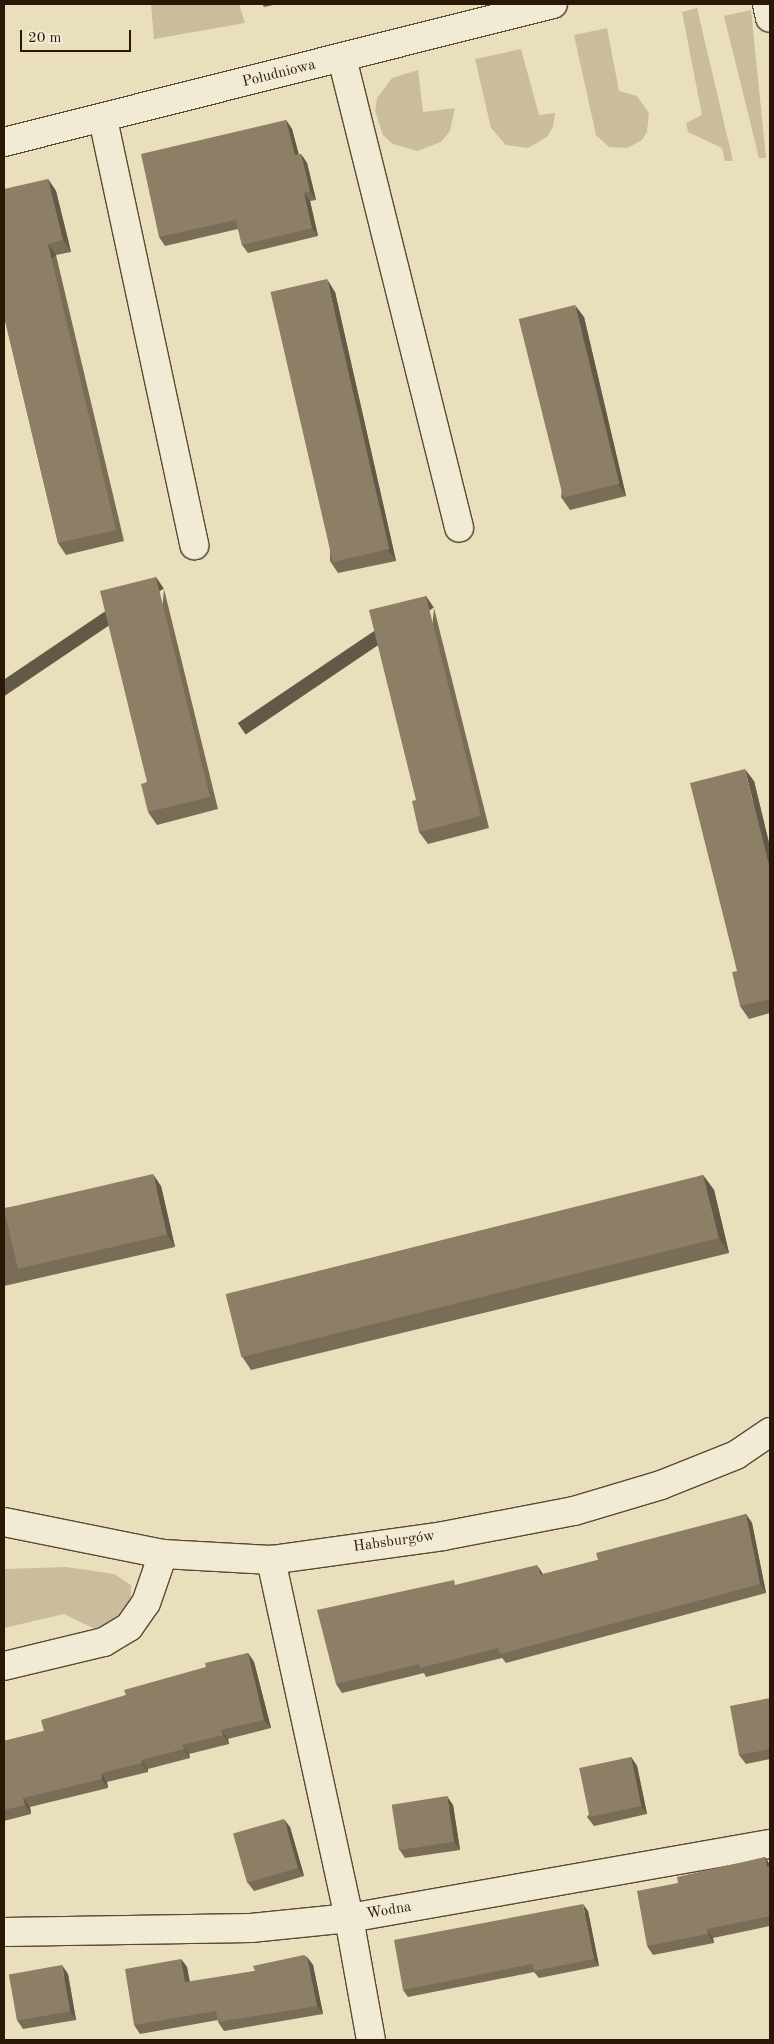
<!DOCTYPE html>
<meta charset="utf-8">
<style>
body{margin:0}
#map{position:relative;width:774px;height:2044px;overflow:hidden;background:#e9dfbd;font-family:"Old Standard TT",serif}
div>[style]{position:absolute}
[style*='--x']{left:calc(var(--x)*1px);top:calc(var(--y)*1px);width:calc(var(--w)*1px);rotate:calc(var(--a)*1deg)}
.green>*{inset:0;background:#c9bd9e}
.roads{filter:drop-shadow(1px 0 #5a4933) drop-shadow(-1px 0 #5a4933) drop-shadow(0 1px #5a4933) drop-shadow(0 -1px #5a4933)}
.minor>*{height:28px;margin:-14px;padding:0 14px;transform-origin:14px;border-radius:14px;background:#f1ead4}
.wall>*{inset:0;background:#796d57}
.shaded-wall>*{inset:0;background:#635947;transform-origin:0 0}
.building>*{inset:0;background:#8d7f65;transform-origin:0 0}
span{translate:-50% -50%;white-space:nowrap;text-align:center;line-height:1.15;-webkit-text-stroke:4px #f1ead4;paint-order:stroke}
.street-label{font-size:15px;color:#2a1705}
.frame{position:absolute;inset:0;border:5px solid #2a1705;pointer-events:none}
.scale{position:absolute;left:20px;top:30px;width:111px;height:22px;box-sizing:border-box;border:2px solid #2a1705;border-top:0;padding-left:6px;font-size:15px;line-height:18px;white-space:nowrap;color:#2a1705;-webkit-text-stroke:4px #f1ead4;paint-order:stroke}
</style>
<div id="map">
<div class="green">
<i style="clip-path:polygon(151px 4px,239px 4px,245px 23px,154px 39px)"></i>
<i style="clip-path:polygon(697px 8px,733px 161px,725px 161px,722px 148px,688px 132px,686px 123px,702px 115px,682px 12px)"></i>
<i style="clip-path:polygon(751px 10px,766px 158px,759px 158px,724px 16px)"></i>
<i style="clip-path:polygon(607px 28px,619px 91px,637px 96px,649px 113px,647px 132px,642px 140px,627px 148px,609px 147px,596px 135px,574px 35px)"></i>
<i style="clip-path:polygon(521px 49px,539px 115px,555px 113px,553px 127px,547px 137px,528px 148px,506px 145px,491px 128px,475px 59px)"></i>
<i style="clip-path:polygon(418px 70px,423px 112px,455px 108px,450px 131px,441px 142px,417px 151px,393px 144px,383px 135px,375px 111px,377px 98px,392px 78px)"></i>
<i style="clip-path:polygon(66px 1567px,114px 1574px,131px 1585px,131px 1605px,113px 1624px,99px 1631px,64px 1614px,4px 1628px,4px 1569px)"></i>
</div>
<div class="roads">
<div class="minor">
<i style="--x:767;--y:4;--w:14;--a:78"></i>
<i style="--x:342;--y:58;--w:484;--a:76"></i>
<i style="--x:103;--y:119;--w:436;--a:77.9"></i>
<i style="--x:4;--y:142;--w:566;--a:-14.11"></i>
<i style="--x:4;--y:1522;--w:162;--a:11.4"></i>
<i style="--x:163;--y:1554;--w:108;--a:3.2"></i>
<i style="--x:271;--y:1560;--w:174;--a:-7.9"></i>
<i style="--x:443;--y:1536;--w:133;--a:-10.8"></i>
<i style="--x:574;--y:1511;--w:91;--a:-16.6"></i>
<i style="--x:661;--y:1485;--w:81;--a:-21.8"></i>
<i style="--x:736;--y:1455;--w:41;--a:-34.1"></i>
<i style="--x:271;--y:1560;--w:366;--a:77.7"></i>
<i style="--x:349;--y:1918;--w:124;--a:79.8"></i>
<i style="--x:4;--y:1666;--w:103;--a:-13.5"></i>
<i style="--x:104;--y:1642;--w:29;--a:-31"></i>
<i style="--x:129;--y:1627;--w:29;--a:-55"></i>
<i style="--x:146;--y:1603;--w:52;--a:-70.9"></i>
<i style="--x:4;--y:1932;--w:247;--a:-0.9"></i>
<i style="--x:251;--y:1928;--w:99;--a:-5.8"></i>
<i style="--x:349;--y:1918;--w:427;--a:-10"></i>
</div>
</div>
<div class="wall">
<i style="clip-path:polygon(262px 4px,278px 4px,264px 7px)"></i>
<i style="clip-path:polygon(286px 120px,292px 129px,299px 155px,301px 154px,307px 163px,316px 200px,310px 201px,318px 236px,248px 253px,242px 245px,238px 229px,165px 246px,159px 237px)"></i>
<i style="clip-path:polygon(48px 179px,56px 191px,71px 252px,56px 255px,124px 541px,66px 555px,58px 543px,4px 316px)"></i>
<i style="clip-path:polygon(335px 292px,396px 561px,338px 573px,330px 561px)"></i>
<i style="clip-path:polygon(584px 317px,626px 496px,570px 510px,561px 497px)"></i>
<i style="clip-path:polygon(164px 589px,218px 809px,157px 825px,148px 812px,147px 782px)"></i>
<i style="clip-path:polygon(434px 608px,489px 828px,428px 844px,419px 832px,416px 800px)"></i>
<i style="clip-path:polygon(754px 781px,770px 847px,770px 1013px,749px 1019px,740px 1006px)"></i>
<i style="clip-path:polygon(703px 1175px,714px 1190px,729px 1253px,251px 1370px,241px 1355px)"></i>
<i style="clip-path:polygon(161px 1186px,175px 1247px,4px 1286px,4px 1208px)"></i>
<i style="clip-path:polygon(746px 1514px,752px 1523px,766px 1593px,506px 1663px,502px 1658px,426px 1677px,424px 1673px,342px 1693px,336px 1684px,457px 1585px,543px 1574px,598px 1560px)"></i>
<i style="clip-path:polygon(248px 1653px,254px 1662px,271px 1728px,228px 1739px,229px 1744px,189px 1754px,190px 1758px,148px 1769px,148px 1772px,107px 1782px,108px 1788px,30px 1807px,31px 1814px,4px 1821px,4px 1741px,44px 1731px,126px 1695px)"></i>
<i style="clip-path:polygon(770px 1698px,770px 1759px,746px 1764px,739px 1755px)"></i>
<i style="clip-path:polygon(631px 1757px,637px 1766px,647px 1814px,594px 1826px,587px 1817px)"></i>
<i style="clip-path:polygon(453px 1805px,460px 1850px,405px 1858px,399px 1849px)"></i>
<i style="clip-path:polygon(290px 1827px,304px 1876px,254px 1891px,247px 1882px)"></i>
<i style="clip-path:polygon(765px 1857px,770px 1865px,770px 1926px,713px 1938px,714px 1943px,653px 1955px,647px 1946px,678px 1883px)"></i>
<i style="clip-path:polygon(588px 1911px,599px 1966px,539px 1978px,534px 1972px,408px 1997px,403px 1990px)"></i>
<i style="clip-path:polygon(307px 1957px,313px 1965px,323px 2014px,224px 2031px,218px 2022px,218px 2020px,140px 2034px,134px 2025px,181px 1959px,187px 1967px,190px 1982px,255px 1971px)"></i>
<i style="clip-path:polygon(68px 1974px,76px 2020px,23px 2029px,17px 2020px)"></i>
</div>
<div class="shaded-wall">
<i style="clip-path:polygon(286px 120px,292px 129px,301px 164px,295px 155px)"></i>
<i style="clip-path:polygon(301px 154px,307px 163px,316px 200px,310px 191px)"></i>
<i style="clip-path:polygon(48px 179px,56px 191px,71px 252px,63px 240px)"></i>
<i style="clip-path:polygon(304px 193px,310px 201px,318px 236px,312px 228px)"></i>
<i style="left:48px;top:244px;width:14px;height:294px;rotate:54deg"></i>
<i style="clip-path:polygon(327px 279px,335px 292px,396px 561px,387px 549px)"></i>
<i style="clip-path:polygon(575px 305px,584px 317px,626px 496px,618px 484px)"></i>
<i style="left:156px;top:577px;width:14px;height:227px;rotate:56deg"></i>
<i style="left:426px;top:596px;width:14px;height:227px;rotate:56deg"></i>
<i style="clip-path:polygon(745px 769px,754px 781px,770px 847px,770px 869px)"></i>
<i style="clip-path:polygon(153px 1174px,161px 1186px,175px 1247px,167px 1234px)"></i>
<i style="clip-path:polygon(703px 1175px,714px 1190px,729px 1253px,719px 1238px)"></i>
<i style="clip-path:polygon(746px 1514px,752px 1523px,766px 1593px,760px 1584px)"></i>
<i style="clip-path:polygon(537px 1565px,543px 1574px,540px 1575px)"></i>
<i style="clip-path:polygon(248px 1653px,254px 1662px,271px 1728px,264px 1720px)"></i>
<i style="clip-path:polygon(221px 1730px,228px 1739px,229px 1744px,223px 1735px)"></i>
<i style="clip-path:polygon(182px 1745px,189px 1754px,190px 1758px,184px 1749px)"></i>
<i style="clip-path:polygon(631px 1757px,637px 1766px,647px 1814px,641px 1806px)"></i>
<i style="clip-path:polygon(141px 1760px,148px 1769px,148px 1772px,142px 1763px)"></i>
<i style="clip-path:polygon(101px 1773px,107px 1782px,108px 1788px,102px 1779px)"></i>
<i style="clip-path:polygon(447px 1796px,453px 1805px,460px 1850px,454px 1841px)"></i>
<i style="clip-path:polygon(23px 1798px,30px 1807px,31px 1814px,25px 1805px)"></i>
<i style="clip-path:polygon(284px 1819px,290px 1827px,304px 1876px,298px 1868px)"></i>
<i style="clip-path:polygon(765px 1857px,770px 1865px,770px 1872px,767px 1867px)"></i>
<i style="clip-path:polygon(583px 1904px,588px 1911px,599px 1966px,594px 1959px)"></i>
<i style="clip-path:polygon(707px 1929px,713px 1938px,714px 1943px,708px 1934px)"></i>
<i style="clip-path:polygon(307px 1957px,313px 1965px,323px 2014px,317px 2006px)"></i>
<i style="clip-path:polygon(181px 1959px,187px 1967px,191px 1991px,185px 1982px)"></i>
<i style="clip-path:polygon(62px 1965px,68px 1974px,76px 2020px,70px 2011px)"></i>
</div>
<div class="building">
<i style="clip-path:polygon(286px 120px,295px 155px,301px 154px,310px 191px,304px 193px,312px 228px,242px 245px,236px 220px,159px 237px,141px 154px)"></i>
<i style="clip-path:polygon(48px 179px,63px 240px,48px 244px,116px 530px,58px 543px,4px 316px,4px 189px)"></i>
<i style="left:327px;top:279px;width:277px;height:58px;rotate:77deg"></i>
<i style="left:575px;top:305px;width:184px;height:58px;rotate:76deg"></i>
<i style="clip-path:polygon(156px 577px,210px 797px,148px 812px,141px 784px,147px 782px,100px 591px)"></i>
<i style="clip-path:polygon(426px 596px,481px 816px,419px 832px,412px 801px,416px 800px,369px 610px)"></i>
<i style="clip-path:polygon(745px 769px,770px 869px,770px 999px,740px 1006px,732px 972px,737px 971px,690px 783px)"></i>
<i style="left:153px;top:1174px;width:62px;height:153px;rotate:77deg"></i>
<i style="left:703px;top:1175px;width:65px;height:492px;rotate:76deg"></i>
<i style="clip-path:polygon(746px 1514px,760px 1584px,500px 1654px,498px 1648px,420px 1668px,419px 1664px,336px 1684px,317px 1610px,454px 1580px,455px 1585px,537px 1565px,540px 1575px,598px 1560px,596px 1553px)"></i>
<i style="clip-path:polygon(248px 1653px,264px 1720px,221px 1730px,223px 1735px,182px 1745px,184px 1749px,141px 1760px,142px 1763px,101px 1773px,102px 1779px,23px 1798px,25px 1805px,4px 1810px,4px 1741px,44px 1731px,41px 1720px,126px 1695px,124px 1690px,206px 1667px,205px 1663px)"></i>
<i style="clip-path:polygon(770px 1698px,770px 1749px,739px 1755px,730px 1706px)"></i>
<i style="left:631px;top:1757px;width:50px;height:53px;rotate:78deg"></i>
<i style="left:447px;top:1796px;width:46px;height:56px;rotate:81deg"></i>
<i style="left:284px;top:1819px;width:51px;height:53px;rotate:74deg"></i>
<i style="clip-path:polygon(765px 1857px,767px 1867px,770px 1866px,770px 1916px,707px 1929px,708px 1934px,647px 1946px,637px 1891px,678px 1883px,677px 1877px)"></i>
<i style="clip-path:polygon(583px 1904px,594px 1959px,534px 1971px,532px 1964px,403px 1990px,394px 1940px)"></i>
<i style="clip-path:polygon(304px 1955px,307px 1957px,317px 2006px,218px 2022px,216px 2011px,134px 2025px,125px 1969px,181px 1959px,185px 1982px,255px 1971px,253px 1966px)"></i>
<i style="left:62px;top:1965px;width:47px;height:54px;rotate:80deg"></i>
</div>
<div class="street-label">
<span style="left:279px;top:74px;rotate:-14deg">Południowa</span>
<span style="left:394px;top:1542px;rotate:-8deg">Habsburgów</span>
<span style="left:389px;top:1911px;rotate:-10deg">Wodna</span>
</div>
<div class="frame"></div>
<div class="scale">20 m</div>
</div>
